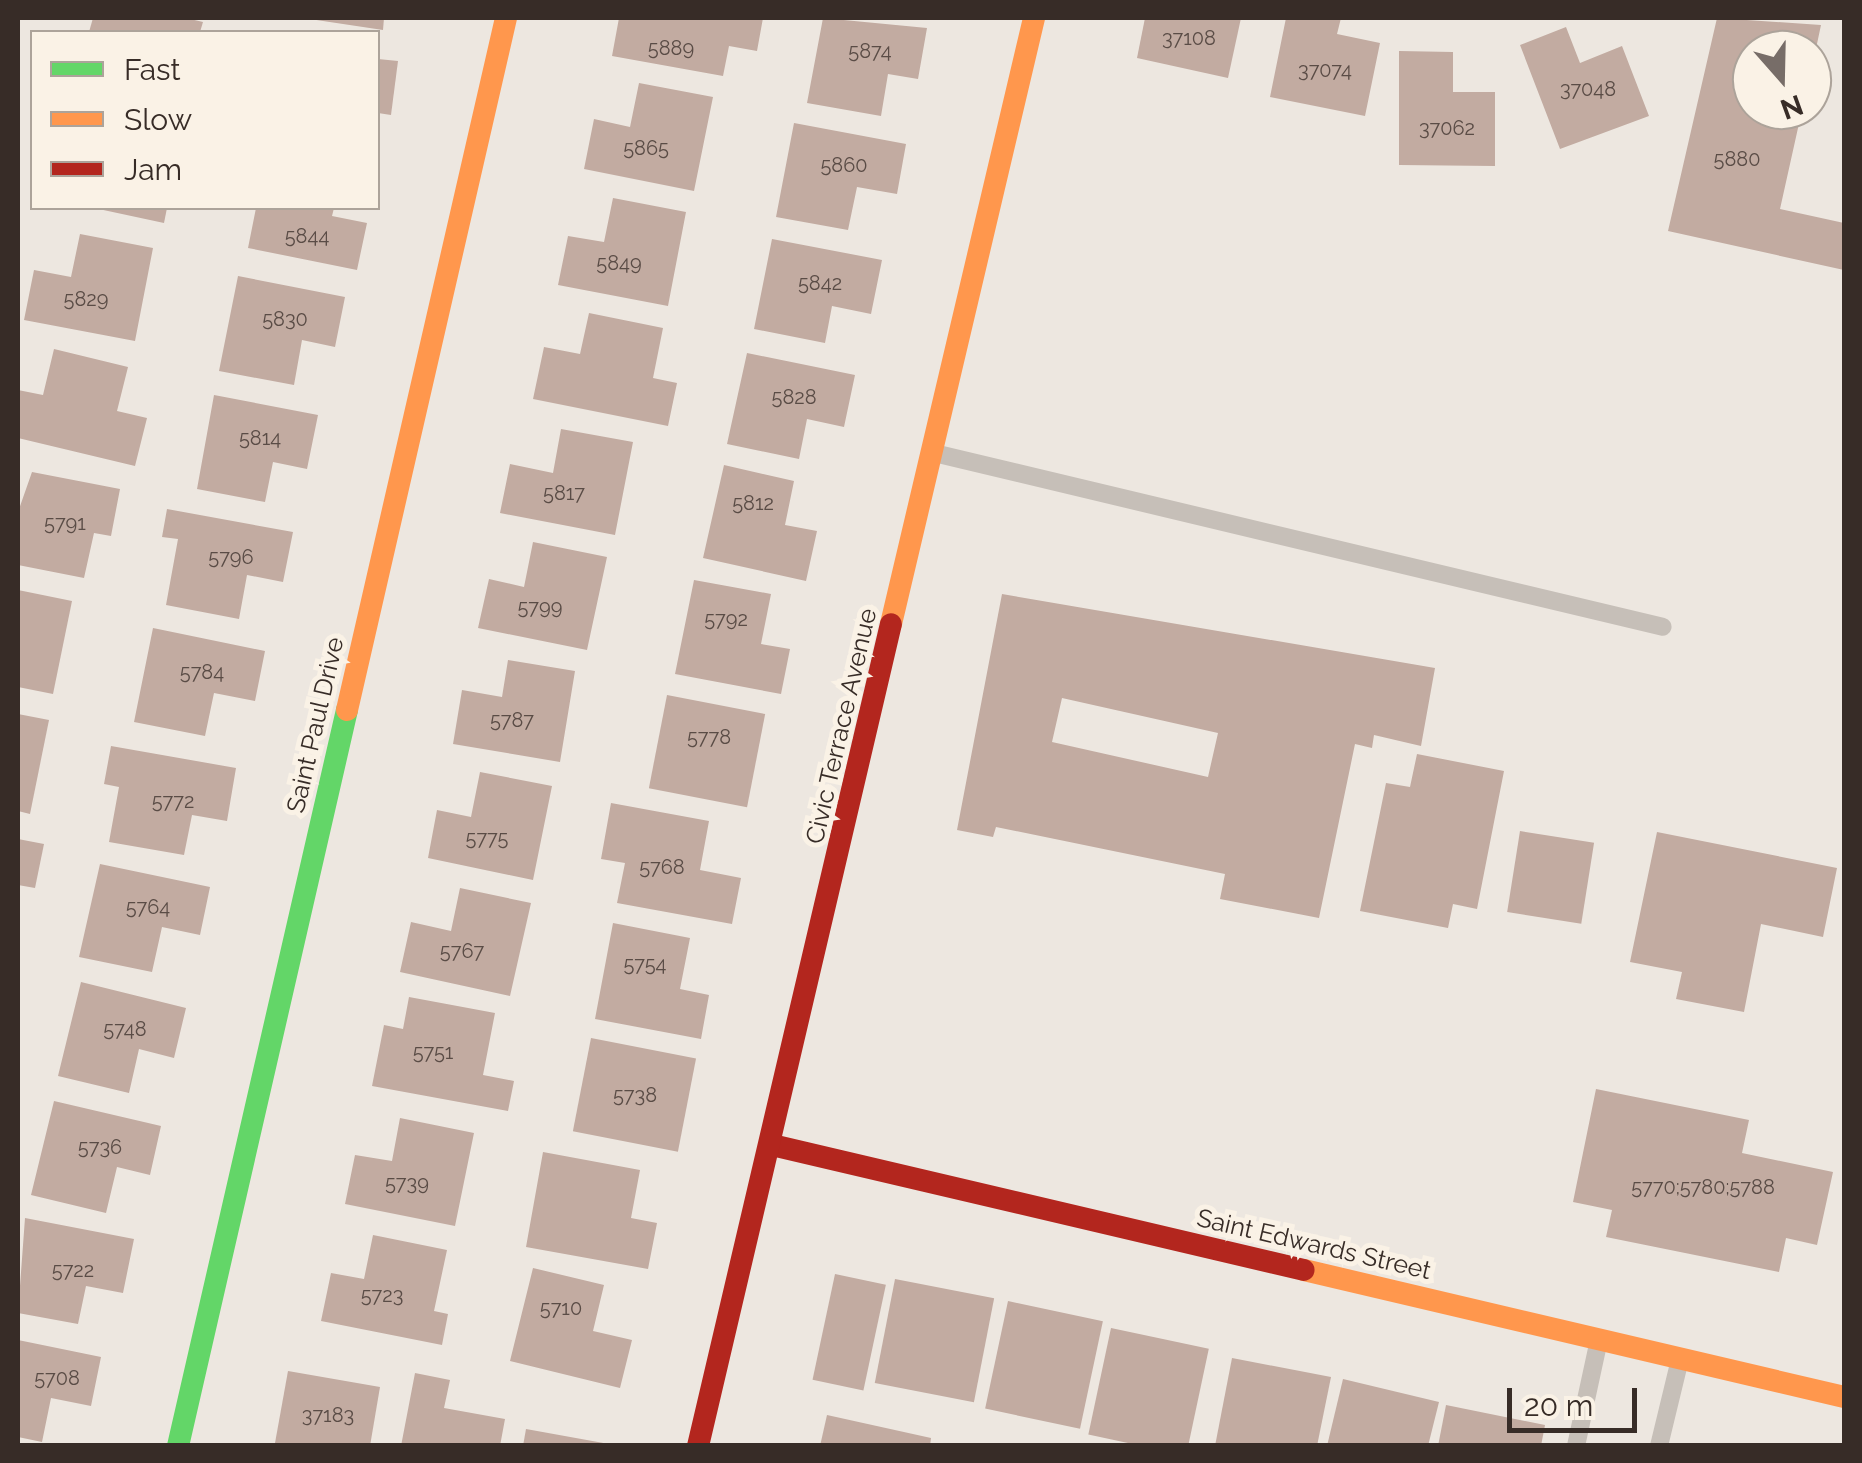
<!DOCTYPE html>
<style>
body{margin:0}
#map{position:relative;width:1862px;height:1463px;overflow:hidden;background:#ede7e0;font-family:Raleway,sans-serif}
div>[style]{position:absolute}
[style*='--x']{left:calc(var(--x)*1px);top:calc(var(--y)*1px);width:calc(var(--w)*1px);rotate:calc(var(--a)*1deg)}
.building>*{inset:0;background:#c2aba1;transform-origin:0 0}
.lane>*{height:18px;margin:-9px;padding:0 9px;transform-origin:9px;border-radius:9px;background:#c6bfb8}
.fast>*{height:22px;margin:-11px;padding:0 11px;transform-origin:11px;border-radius:11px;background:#63d668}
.slow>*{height:22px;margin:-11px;padding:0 11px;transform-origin:11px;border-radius:11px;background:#ff974d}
.jam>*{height:22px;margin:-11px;padding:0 11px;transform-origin:11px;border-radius:11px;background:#b3261e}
span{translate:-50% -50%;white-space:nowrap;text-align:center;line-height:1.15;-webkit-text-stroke:10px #faf2e6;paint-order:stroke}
.number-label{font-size:20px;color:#5a4c46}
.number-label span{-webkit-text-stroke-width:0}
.street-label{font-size:25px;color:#372c27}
.frame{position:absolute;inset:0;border:20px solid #372c27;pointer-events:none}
.legend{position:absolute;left:30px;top:30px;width:350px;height:180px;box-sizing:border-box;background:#faf2e6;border:2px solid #aca39a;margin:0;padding:12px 18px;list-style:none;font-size:30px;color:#372c27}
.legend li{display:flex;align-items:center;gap:20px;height:50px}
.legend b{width:50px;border:2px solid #aca39a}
.north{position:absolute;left:1732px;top:30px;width:100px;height:100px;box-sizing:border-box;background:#faf2e6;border:2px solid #aca39a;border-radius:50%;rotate:160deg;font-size:28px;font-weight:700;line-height:40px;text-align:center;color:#372c27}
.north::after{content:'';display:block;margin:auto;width:35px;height:45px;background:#776d68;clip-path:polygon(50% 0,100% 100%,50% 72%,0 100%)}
.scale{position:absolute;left:1507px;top:1388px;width:130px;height:45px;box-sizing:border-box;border:5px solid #372c27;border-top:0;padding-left:12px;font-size:30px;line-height:35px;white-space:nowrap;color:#372c27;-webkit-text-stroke:8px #faf2e6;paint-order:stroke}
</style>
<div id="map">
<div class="building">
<i style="clip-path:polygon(93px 18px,186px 18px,203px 22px,200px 32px,89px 32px)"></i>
<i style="clip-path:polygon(303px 18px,384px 18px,383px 30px)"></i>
<i style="clip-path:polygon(619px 18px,763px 18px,757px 51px,729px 46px,723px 76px,612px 56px)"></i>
<i style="clip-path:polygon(823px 18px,927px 28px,918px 79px,888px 74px,881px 116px,807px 103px)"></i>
<i style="clip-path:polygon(1145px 18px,1241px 18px,1228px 78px,1137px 58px)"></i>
<i style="clip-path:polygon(1286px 18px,1341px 18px,1337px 34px,1380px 43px,1365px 116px,1270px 97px)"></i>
<i style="clip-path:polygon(1717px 18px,1821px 25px,1814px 58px,1812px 50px,1752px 50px,1752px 110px,1802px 110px,1780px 209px,1844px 223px,1844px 270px,1668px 231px)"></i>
<i style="clip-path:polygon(1566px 27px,1580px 63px,1622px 46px,1649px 116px,1560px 149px,1520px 45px)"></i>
<i style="clip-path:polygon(1399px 51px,1453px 52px,1453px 92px,1495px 92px,1495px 166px,1399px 165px)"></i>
<i style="clip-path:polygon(378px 59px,398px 61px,391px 115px,378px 113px)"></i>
<i style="clip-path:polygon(639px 83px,713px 97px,694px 191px,584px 169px,594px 119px,630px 127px)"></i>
<i style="clip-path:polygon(794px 123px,906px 144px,897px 194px,857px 187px,848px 230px,776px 217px)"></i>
<i style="clip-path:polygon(613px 198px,686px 212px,668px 306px,558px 285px,568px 236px,604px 242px)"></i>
<i style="clip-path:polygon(94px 208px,167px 208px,164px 223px)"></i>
<i style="clip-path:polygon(256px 208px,334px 208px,332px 216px,367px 223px,357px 270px,248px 248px)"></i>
<i style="clip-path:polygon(80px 234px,153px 248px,135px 341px,24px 320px,34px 270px,71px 277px)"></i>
<i style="clip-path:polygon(772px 239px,882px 260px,871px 314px,832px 306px,825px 343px,754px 329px)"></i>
<i style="clip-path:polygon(238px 276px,345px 297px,335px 347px,302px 340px,294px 385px,219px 371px)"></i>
<i style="clip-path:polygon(589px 313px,663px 328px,653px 378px,677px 383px,668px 426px,533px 399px,544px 347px,580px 354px)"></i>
<i style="clip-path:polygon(54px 349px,128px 367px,117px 411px,147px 418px,135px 466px,18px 438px,18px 390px,43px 395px)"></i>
<i style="clip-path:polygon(747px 353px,855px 375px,844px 427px,807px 419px,799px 459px,727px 444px)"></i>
<i style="clip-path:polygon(214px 395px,318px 415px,307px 469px,273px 462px,265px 502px,197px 489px)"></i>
<i style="clip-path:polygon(561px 429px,633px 442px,615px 535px,500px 513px,510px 464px,553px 473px)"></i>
<i style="clip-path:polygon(724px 465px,794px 481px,785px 525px,817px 531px,806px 581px,703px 558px)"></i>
<i style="clip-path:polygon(32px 472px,120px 489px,111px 536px,94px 533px,84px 578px,18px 565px,18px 512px)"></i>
<i style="clip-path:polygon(167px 509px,293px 532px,283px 582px,247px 575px,239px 619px,166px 605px,178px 539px,162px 537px)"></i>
<i style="clip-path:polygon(533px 542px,607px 557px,587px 650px,478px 628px,489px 579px,524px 587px)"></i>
<i style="clip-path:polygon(694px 580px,771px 594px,761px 644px,790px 649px,781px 694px,675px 674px)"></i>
<i style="clip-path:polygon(18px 590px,72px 601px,53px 694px,18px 687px)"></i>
<i style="clip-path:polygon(evenodd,1002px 594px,1435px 668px,1421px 746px,1374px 735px,1372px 748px,1355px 744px,1319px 918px,1220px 899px,1225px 874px,996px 827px,993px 837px,957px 830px,1002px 594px,1062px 698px,1218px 733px,1208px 777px,1052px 742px,1062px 698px)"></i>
<i style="clip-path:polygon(153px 628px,265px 651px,255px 701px,214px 693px,205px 736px,134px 722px)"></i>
<i style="clip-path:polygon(508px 660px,575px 671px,560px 762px,453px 744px,462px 690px,502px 697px)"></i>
<i style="left:667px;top:695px;width:100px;height:95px;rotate:11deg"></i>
<i style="clip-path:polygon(18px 714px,49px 720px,30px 814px,18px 811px)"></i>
<i style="clip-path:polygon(111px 746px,236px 768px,227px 821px,192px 815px,184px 855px,109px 842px,119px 787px,104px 784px)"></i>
<i style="clip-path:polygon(1417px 754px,1504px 771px,1477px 909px,1453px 904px,1448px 928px,1360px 911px,1386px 783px,1410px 787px)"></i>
<i style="clip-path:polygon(480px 772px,552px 786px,533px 880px,428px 858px,437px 810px,471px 817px)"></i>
<i style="clip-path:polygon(611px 803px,709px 821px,700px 870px,741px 878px,732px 924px,617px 903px,625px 863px,601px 859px)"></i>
<i style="left:1520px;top:831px;width:75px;height:82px;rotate:9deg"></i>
<i style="clip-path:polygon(1657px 832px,1837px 868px,1823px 937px,1761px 924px,1744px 1012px,1676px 999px,1682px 972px,1630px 962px)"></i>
<i style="clip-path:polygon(18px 839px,44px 844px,35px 888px,18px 885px)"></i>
<i style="clip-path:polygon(100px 864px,210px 887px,200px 935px,162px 927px,152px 972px,79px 957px)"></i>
<i style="clip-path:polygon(460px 888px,531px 903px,510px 996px,400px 972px,411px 922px,451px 931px)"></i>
<i style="clip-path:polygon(613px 923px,690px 938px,680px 989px,709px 995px,701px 1039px,595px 1019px)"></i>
<i style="clip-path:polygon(81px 982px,186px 1008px,174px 1058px,139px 1049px,129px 1093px,58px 1076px)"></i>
<i style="clip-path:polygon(409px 997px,495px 1013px,483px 1075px,514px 1081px,508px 1111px,372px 1086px,384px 1025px,403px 1029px)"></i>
<i style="left:591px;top:1038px;width:107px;height:95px;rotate:11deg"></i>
<i style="clip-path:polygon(1596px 1089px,1749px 1120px,1742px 1153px,1833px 1172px,1817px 1245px,1786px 1238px,1779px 1272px,1606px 1237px,1612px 1210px,1573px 1202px)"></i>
<i style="clip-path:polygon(54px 1101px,161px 1126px,150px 1175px,117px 1167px,106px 1213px,31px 1195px)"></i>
<i style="clip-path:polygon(400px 1118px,474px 1133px,455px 1226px,345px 1204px,355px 1155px,392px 1161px)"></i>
<i style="clip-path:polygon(543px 1152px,640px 1170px,631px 1218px,657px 1223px,648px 1269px,526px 1247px)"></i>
<i style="clip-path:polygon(25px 1218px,134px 1239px,123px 1293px,86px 1286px,78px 1324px,18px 1313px)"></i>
<i style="clip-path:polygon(373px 1235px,447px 1250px,434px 1311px,448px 1314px,442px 1345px,321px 1321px,331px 1273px,364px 1279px)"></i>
<i style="clip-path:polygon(533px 1268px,604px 1285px,593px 1331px,632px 1340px,620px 1388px,510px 1361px)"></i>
<i style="left:835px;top:1274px;width:52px;height:108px;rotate:12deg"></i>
<i style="left:895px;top:1279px;width:101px;height:106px;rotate:11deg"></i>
<i style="left:1008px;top:1301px;width:97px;height:110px;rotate:12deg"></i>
<i style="left:1111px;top:1328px;width:100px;height:109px;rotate:12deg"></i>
<i style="clip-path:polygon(18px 1340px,101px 1357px,91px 1406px,51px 1398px,42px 1442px,18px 1437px)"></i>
<i style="clip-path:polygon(1232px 1358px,1331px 1377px,1317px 1446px,1215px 1446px)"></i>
<i style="clip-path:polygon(288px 1371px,380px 1387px,370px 1446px,275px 1443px)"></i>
<i style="clip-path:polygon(415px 1373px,450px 1380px,444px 1408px,505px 1419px,500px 1446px,401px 1446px)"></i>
<i style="clip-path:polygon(1343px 1379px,1439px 1402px,1428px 1446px,1327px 1446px)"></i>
<i style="clip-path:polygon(1446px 1405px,1545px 1425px,1541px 1446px,1438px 1446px)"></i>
<i style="clip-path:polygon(827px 1415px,931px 1438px,930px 1446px,820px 1446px)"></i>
<i style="clip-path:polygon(526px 1429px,609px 1444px,609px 1446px,523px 1446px)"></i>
</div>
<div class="lane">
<i style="--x:934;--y:453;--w:749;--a:13.42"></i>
<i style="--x:1576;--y:1446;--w:108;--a:-77.8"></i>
<i style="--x:1659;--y:1446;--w:89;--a:-76.4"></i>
</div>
<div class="fast">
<i style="--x:178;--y:1446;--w:755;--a:-77.07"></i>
</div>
<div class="slow">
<i style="--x:891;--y:624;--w:623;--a:-76.72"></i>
<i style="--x:347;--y:710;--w:710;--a:-77.06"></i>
<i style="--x:1304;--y:1270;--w:555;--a:13.23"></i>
</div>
<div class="jam">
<i style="--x:772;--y:1145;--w:546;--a:13.22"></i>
<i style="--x:698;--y:1446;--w:844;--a:-76.79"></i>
</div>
<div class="number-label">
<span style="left:1189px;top:38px">37108</span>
<span style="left:671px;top:48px">5889</span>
<span style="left:870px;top:51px">5874</span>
<span style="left:1325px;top:70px">37074</span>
<span style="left:1588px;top:89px">37048</span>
<span style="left:1447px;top:128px">37062</span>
<span style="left:646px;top:148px">5865</span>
<span style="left:1737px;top:159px">5880</span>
<span style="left:844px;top:165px">5860</span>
<span style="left:307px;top:236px">5844</span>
<span style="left:619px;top:263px">5849</span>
<span style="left:820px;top:283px">5842</span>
<span style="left:86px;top:299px">5829</span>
<span style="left:285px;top:319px">5830</span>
<span style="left:794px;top:397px">5828</span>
<span style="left:260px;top:438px">5814</span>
<span style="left:564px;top:493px">5817</span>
<span style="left:753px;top:503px">5812</span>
<span style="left:65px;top:523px">5791</span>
<span style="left:231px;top:557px">5796</span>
<span style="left:540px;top:607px">5799</span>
<span style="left:726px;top:619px">5792</span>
<span style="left:202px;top:672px">5784</span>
<span style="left:512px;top:720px">5787</span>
<span style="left:709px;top:737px">5778</span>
<span style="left:173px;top:801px">5772</span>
<span style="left:487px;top:838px">5775</span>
<span style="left:662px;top:867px">5768</span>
<span style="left:148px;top:907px">5764</span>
<span style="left:462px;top:951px">5767</span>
<span style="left:645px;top:964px">5754</span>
<span style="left:125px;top:1029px">5748</span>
<span style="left:433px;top:1052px">5751</span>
<span style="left:635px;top:1095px">5738</span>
<span style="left:100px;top:1147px">5736</span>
<span style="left:407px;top:1183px">5739</span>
<span style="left:1703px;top:1187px">5770;5780;5788</span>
<span style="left:73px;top:1270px">5722</span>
<span style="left:382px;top:1295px">5723</span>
<span style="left:561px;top:1308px">5710</span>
<span style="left:57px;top:1378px">5708</span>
<span style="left:328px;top:1415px">37183</span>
</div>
<div class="street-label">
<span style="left:315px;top:725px;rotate:-77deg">Saint Paul Drive</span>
<span style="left:841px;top:726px;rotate:-77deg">Civic Terrace Avenue</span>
<span style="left:1314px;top:1244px;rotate:13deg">Saint Edwards Street</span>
</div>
<div class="frame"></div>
<ul class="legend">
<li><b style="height:12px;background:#63d668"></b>Fast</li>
<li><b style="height:12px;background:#ff974d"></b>Slow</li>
<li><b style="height:12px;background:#b3261e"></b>Jam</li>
</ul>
<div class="north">N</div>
<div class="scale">20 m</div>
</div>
